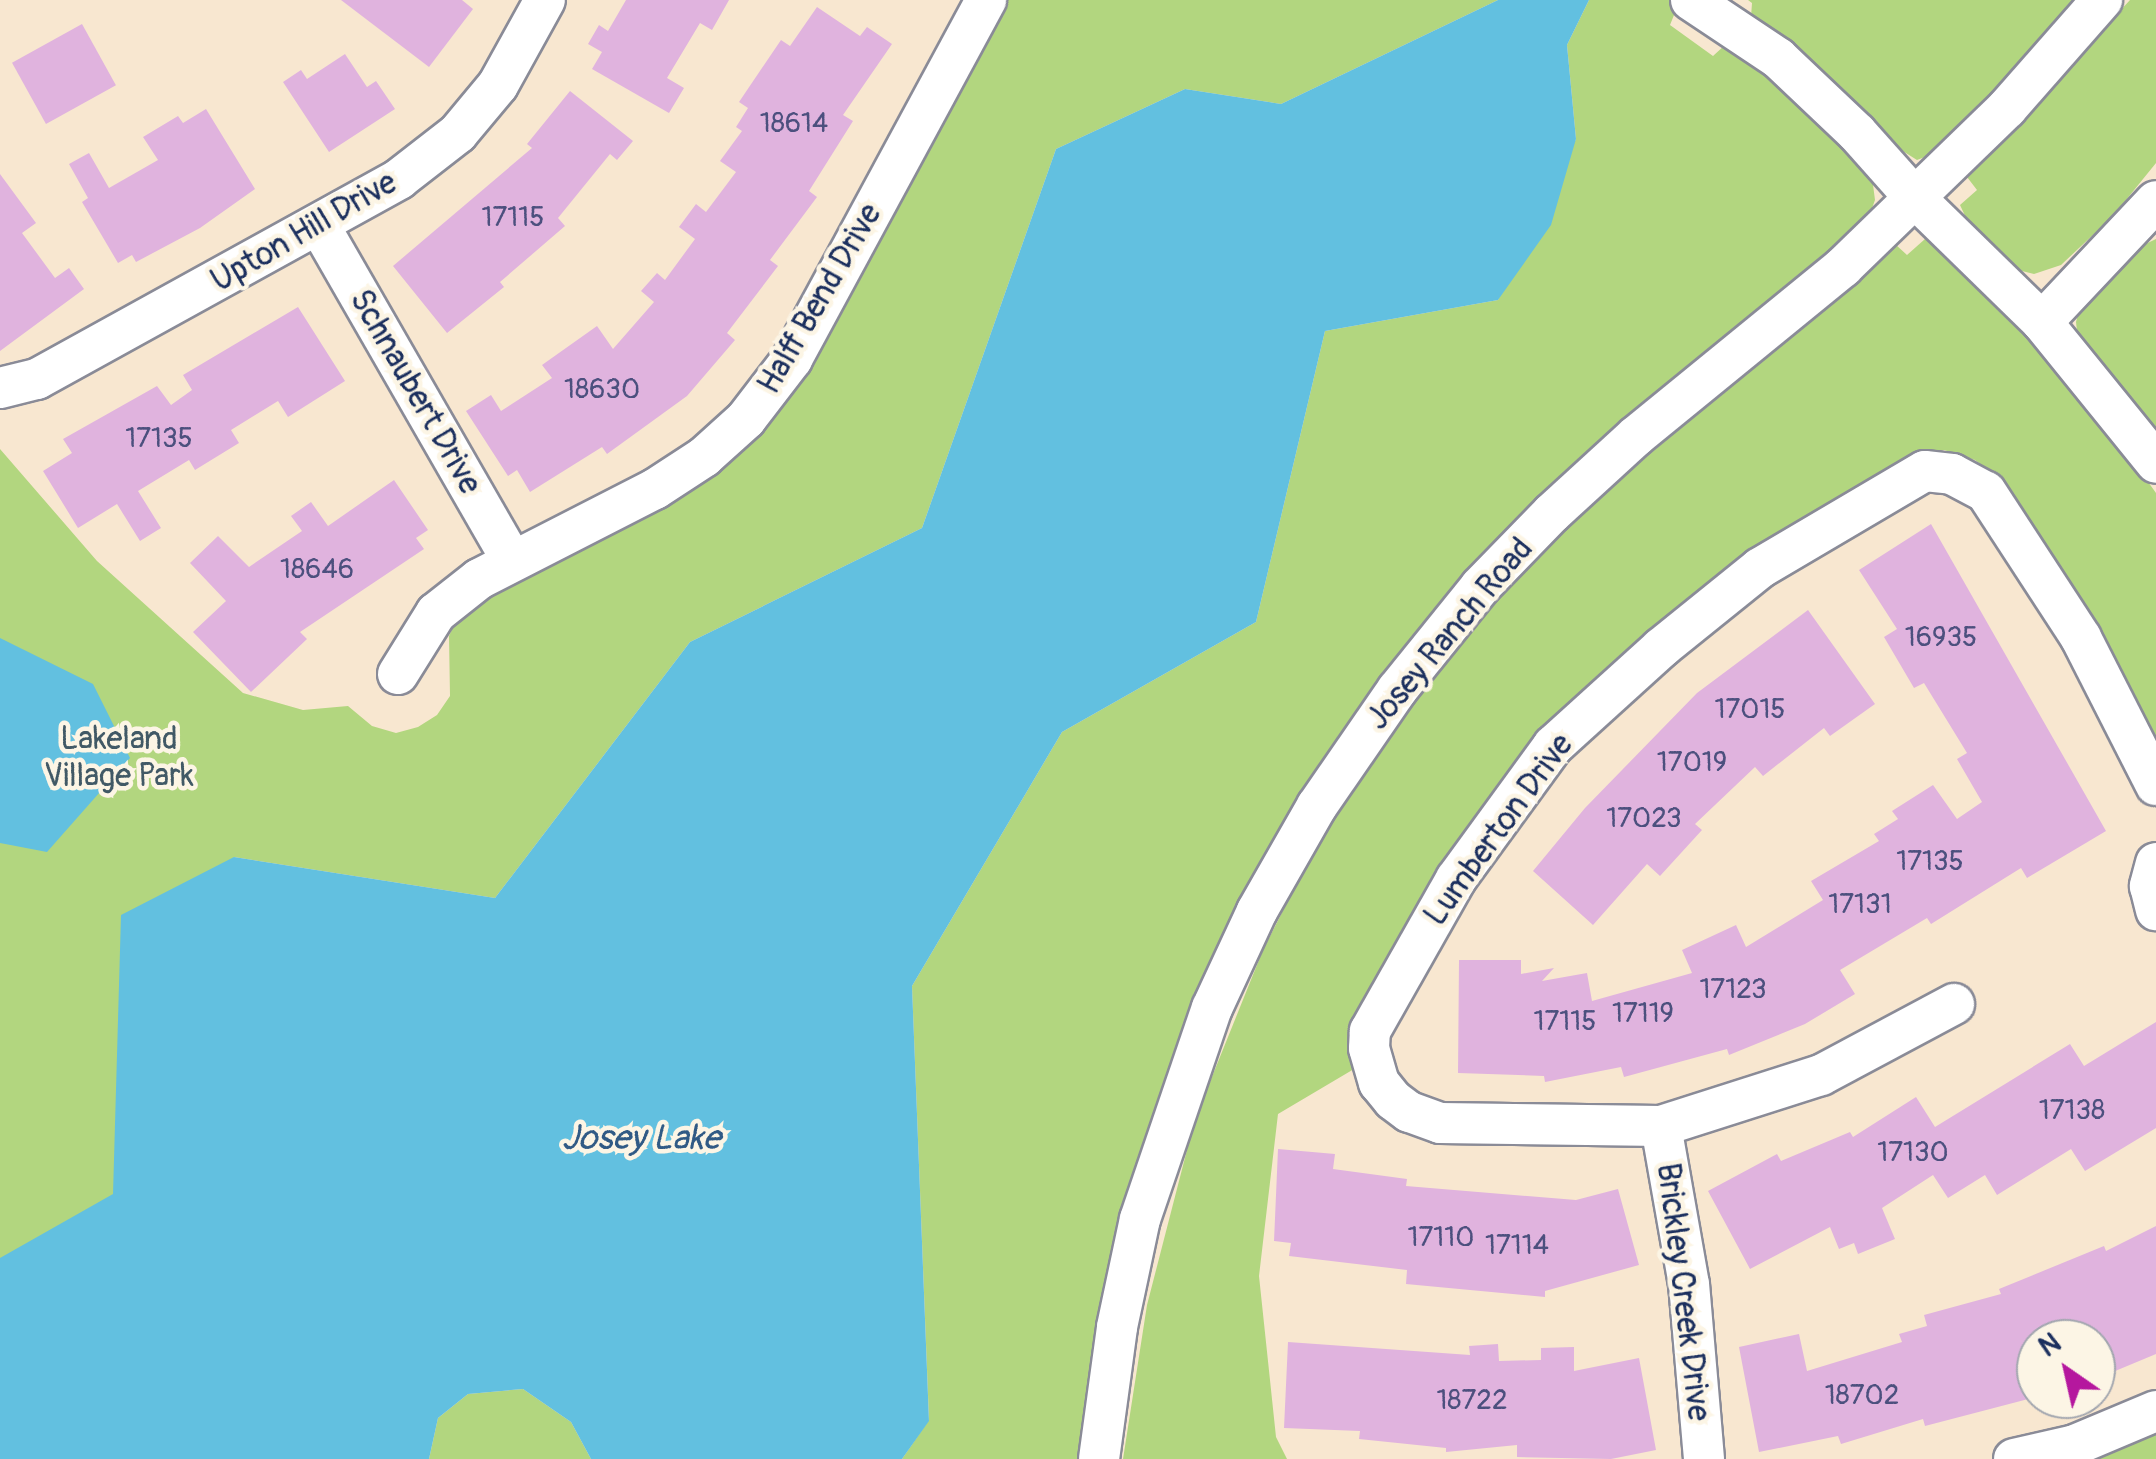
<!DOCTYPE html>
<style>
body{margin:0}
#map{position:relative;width:2156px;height:1459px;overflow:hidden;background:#f8e7d0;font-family:Pangolin,sans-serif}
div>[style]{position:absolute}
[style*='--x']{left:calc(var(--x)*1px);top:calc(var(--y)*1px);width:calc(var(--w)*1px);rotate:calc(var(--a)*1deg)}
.green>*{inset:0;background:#b2d67f}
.water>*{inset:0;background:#62c0e0}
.building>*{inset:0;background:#e0b3de;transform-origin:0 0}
.roads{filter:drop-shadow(2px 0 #8a8b97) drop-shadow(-2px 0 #8a8b97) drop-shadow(0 2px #8a8b97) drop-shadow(0 -2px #8a8b97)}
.minor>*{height:40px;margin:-20px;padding:0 20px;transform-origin:20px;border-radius:20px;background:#fff}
span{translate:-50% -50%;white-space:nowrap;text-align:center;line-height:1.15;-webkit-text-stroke:9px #fcf5e5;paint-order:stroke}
.number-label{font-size:28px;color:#4c507e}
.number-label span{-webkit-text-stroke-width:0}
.street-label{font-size:32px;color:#1b2f5e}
.park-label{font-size:32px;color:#415966}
.water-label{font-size:35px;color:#305a85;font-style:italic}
.north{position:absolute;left:2016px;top:1319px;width:100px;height:100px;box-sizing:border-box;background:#fcf5e5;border:2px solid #a2a6af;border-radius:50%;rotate:326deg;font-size:28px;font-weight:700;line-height:40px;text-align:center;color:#1b2f5e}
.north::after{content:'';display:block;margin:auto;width:35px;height:45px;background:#b5179e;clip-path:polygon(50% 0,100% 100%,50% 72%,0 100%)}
</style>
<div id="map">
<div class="green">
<i style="clip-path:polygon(1005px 0,1498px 0,1281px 104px,1185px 89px,1056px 149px,922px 528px,690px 642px,495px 898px,234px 857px,183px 1311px,0 1459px,0 449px,97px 561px,243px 693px,303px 710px,348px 706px,372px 726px,396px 733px,418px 727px,437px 715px,450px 696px,449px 636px,456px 620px,476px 604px,695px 486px)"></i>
<i style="clip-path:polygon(1589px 0,1680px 0,1670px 25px,1713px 56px,1725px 45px,1786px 93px,1872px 177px,1875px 200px,1866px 225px,1600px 450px,1227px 936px,1082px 1459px,902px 1459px,929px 1420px,912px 986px,1062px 732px,1256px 622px,1325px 331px,1498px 300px,1576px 139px,1567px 45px)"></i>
<i style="clip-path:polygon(1748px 0,2084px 0,1943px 150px,1917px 160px,1890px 143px,1751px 17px,1752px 3px)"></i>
<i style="clip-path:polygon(2130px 0,2156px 0,2156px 163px,2113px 216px,2061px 265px,2034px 274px,2018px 270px,1968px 222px,1960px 205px,1977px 190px,1967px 177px)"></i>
<i style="clip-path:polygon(1925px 239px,1944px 249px,2108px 426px,2156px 493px,2156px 752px,2000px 480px,1975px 460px,1944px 450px,1912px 457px,1782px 531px,1688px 600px,1605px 672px,1353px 1038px,1354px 1069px,1278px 1114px,1259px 1276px,1276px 1437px,1287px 1459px,1123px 1459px,1147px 1305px,1195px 1119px,1263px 950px,1313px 851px,1365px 767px,1494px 600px,1561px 530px,1895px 244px,1907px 255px)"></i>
<i style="clip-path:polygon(2156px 239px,2156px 436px,2078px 340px,2076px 322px,2081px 303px,2137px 248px)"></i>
<i style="clip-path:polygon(523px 1389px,571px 1422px,591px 1459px,429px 1459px,438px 1418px,468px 1394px)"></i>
<i style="clip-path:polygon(2156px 1426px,2156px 1459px,2060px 1459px)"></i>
</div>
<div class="water">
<i style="clip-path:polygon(1498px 0,1589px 0,1567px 45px,1576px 139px,1551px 225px,1498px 300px,1325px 331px,1256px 622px,1062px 732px,912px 986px,929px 1421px,902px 1459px,591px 1459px,571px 1422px,523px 1389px,468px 1394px,438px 1418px,429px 1459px,0 1459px,0 1258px,113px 1194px,121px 915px,234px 857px,495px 898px,690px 642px,922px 528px,1056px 149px,1185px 89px,1281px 104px)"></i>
<i style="clip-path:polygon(0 638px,93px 684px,130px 758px,47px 852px,0 843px)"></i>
</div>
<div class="building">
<i style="clip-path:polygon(341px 0,462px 0,473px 9px,429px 67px)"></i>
<i style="clip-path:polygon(626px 0,729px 0,712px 30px,700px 23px,667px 78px,684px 88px,669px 113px,592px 69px,602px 52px,588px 44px,599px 25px,608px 31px)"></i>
<i style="clip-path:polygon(817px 7px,860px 36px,867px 27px,892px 44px,843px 115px,853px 121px,809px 191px,817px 197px,770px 260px,778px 266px,727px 333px,735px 340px,687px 396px,607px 454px,602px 447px,530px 492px,517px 470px,508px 476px,466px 411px,491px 395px,501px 411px,552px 378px,542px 365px,597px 326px,613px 349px,654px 302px,641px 291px,657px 273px,665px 280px,695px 239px,679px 227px,696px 204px,706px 212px,736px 172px,720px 161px,742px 131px,736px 127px,748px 108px,739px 102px,781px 40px,790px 46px)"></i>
<i style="left:82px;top:24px;width:70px;height:80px;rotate:61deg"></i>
<i style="clip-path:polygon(345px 54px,367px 87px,376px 81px,395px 109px,329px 152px,283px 82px,301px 70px,307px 79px)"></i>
<i style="clip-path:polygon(570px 91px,633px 141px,617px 160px,610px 154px,558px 218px,565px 226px,500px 282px,504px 287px,447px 333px,393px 266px,532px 148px,527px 144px)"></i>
<i style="clip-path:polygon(206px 109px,255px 189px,200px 228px,136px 262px,132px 255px,118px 263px,82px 202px,88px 198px,69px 164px,89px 153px,109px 188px,158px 160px,143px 137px,178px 116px,183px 123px)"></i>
<i style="clip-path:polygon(0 174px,36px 223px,22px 233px,55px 278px,69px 268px,84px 289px,0 351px)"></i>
<i style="clip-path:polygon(298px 307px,345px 381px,288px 417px,278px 401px,231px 430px,239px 443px,195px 470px,189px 460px,138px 491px,161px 528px,140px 541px,117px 504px,78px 528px,43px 471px,72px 453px,63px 439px,157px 386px,171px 405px,192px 390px,183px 375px)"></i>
<i style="clip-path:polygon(394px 480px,428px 530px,416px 538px,424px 549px,300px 632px,307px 639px,251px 692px,193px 632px,226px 601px,190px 563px,218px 536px,249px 567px,302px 531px,291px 516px,311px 502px,328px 526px)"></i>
<i style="clip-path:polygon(1931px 524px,2106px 831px,2027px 878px,2021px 868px,1931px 924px,1927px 918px,1840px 970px,1855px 994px,1805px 1024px,1729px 1055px,1727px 1049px,1624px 1077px,1621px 1067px,1545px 1082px,1544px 1076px,1458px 1073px,1459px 960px,1521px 960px,1521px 974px,1554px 968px,1542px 981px,1587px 973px,1592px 1001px,1692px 973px,1682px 950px,1736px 925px,1746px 947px,1823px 900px,1811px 881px,1879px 841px,1874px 834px,1898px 819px,1892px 811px,1933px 785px,1957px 819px,1982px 802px,1957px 759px,1967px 753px,1924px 683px,1914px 688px,1884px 637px,1897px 629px,1859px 570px)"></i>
<i style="clip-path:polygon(1808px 610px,1875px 704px,1830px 736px,1824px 728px,1763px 776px,1755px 767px,1695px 824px,1702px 830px,1660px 876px,1647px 864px,1593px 925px,1533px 871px,1585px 808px,1697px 693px)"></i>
<i style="clip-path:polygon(2156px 1022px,2156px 1128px,2085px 1171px,2071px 1149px,1997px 1195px,1985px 1175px,1948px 1198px,1933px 1175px,1882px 1208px,1895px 1239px,1858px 1254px,1854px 1243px,1839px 1249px,1830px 1227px,1750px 1269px,1708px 1191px,1777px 1154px,1781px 1161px,1850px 1132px,1853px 1137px,1916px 1097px,1935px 1127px,2070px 1044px,2084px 1066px)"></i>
<i style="clip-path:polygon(1278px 1149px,1335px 1154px,1333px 1169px,1407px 1179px,1406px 1186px,1576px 1200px,1618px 1189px,1639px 1265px,1545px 1291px,1545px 1297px,1406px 1284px,1407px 1270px,1289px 1256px,1291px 1243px,1274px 1241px)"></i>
<i style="clip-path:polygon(2156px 1226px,2156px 1354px,2096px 1379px,2096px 1339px,2036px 1339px,2036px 1397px,1925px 1426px,1923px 1419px,1841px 1444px,1838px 1436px,1759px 1452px,1739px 1347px,1799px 1334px,1807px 1371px,1902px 1342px,1899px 1334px,1927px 1326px,1924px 1315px,2001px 1294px,1999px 1289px,2104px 1246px,2106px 1251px)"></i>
<i style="clip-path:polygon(1288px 1342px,1470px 1355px,1469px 1346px,1498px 1344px,1499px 1361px,1541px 1360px,1541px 1348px,1574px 1347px,1574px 1371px,1639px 1358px,1656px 1450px,1611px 1459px,1517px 1457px,1517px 1445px,1446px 1452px,1446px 1448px,1359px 1439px,1360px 1431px,1284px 1428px)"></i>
</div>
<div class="roads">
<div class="minor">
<i style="--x:1691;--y:0;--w:105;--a:33.7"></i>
<i style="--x:1778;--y:58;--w:109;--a:43.5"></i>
<i style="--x:1857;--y:133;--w:86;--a:48.3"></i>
<i style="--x:1914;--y:197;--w:179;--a:44.3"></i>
<i style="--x:2042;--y:322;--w:181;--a:51"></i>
<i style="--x:319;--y:225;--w:385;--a:60.1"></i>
<i style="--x:2042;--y:322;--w:166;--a:-46.7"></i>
<i style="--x:0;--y:388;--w:38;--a:-14"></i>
<i style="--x:37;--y:379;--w:414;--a:-28.9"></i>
<i style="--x:399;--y:179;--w:75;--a:-37.9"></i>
<i style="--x:458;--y:133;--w:62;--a:-50.2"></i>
<i style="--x:498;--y:85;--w:97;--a:-61.1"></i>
<i style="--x:398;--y:674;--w:72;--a:-58.1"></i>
<i style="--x:436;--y:613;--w:55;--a:-38.3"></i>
<i style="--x:479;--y:579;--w:198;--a:-27.1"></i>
<i style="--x:655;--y:489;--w:59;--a:-33.1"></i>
<i style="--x:704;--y:457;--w:57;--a:-42.1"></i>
<i style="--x:746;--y:419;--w:76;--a:-52.5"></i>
<i style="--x:792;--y:359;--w:408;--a:-61.6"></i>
<i style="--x:2156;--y:863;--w:24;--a:105"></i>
<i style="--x:2150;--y:886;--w:25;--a:76"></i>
<i style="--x:1954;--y:1004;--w:151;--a:151.9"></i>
<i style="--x:1821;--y:1075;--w:168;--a:162.3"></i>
<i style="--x:1661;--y:1126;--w:221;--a:-179.2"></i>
<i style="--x:1440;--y:1123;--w:33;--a:-160"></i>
<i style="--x:1409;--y:1112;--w:20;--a:-143"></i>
<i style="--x:1393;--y:1100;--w:22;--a:-129"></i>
<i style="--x:1379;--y:1083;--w:36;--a:-106"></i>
<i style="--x:1369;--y:1048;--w:17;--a:-87"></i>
<i style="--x:1370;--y:1031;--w:175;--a:-60.5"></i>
<i style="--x:1456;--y:879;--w:165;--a:-53.9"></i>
<i style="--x:1553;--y:746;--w:146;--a:-42.2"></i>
<i style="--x:1661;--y:648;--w:127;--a:-38.9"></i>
<i style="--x:1760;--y:568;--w:191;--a:-30.5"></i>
<i style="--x:1925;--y:471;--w:27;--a:6"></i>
<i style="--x:1952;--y:474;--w:38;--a:28"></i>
<i style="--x:1986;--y:492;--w:174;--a:56.9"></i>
<i style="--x:2081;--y:638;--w:165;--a:63"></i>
<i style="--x:1661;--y:1126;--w:160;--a:80"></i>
<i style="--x:1689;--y:1284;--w:176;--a:85.1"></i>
<i style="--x:1099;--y:1459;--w:133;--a:-82.2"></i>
<i style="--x:1117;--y:1327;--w:110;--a:-78"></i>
<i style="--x:1140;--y:1219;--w:223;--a:-71.2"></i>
<i style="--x:1212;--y:1008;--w:107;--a:-65.1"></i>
<i style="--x:1257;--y:911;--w:121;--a:-60.3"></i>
<i style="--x:1317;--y:806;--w:141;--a:-55.4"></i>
<i style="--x:1397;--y:690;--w:132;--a:-51.1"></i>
<i style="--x:1480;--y:587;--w:103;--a:-45.8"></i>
<i style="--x:1552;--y:513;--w:114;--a:-42.5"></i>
<i style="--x:1636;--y:436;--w:267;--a:-39.2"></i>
<i style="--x:1843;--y:267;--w:228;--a:-44.1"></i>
<i style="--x:2007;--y:108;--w:144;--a:-48.7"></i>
<i style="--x:2014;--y:1459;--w:63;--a:-12.9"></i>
<i style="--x:2075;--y:1445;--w:88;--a:-22.8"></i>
</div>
</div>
<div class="number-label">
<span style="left:794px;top:124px">18614</span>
<span style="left:513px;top:218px">17115</span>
<span style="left:602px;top:390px">18630</span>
<span style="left:159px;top:439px">17135</span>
<span style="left:317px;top:570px">18646</span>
<span style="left:1941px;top:638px">16935</span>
<span style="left:1750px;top:710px">17015</span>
<span style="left:1692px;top:763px">17019</span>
<span style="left:1644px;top:819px">17023</span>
<span style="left:1930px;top:862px">17135</span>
<span style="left:1860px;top:905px">17131</span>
<span style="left:1733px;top:990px">17123</span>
<span style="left:1643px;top:1014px">17119</span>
<span style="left:1565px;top:1022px">17115</span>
<span style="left:2072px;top:1111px">17138</span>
<span style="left:1913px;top:1153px">17130</span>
<span style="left:1441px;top:1238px">17110</span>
<span style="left:1517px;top:1246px">17114</span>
<span style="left:1862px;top:1396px">18702</span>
<span style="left:1472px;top:1401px">18722</span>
</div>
<div class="street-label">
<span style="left:304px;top:232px;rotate:-30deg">Upton Hill Drive</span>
<span style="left:820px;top:299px;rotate:-60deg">Halff Bend Drive</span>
<span style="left:415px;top:392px;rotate:60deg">Schnaubert Drive</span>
<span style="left:1450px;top:634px;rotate:-50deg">Josey Ranch Road</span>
<span style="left:1499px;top:830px;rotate:-54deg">Lumberton Drive</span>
<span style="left:1683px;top:1292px;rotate:83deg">Brickley Creek Drive</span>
</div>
<div class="park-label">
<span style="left:119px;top:758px">Lakeland<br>Village Park</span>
</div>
<div class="water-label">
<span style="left:641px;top:1138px">Josey Lake</span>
</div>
<div class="north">N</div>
</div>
